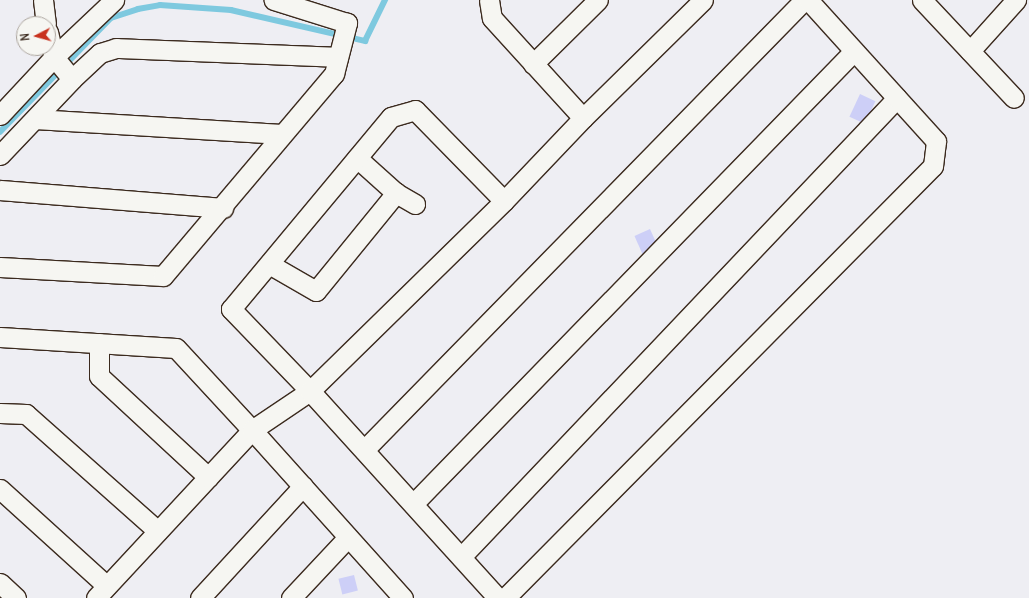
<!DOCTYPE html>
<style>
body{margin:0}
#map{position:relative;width:1029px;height:598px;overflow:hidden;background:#eeeef3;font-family:Delius,sans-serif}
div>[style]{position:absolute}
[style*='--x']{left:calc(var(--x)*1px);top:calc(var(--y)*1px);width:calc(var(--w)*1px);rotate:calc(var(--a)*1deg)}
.stream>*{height:5.5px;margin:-2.75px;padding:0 2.75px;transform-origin:2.75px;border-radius:2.75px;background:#7ec9df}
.building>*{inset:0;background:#cdcff7;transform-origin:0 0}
.roads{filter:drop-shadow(1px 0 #3b2a1e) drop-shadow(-1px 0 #3b2a1e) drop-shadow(0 1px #3b2a1e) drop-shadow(0 -1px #3b2a1e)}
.minor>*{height:19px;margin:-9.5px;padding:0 9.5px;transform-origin:9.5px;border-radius:9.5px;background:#f6f6f2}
span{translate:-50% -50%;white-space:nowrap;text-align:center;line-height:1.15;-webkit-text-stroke:4px #f6f6f2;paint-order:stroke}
.north{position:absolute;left:16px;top:16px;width:40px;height:40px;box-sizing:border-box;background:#f6f6f2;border:1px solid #aba49d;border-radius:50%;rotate:264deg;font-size:11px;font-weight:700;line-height:16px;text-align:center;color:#3b2a1e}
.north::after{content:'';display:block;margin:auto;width:14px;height:18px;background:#c8321e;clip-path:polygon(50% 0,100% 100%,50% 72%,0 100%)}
</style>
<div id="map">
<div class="stream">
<i style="--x:0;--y:132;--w:159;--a:-45.8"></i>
<i style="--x:111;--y:18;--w:28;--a:-18"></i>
<i style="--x:138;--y:9;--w:22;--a:-10"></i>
<i style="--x:160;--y:5;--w:71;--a:4"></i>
<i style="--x:231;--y:10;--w:138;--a:13"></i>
<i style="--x:365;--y:41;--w:46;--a:-64"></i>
</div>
<div class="building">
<i style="left:860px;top:94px;width:17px;height:25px;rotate:25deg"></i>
<i style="left:650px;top:229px;width:20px;height:17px;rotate:66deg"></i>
<i style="left:354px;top:575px;width:16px;height:16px;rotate:76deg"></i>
</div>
<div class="roads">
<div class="minor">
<i style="--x:43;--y:0;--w:24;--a:83"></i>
<i style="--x:489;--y:0;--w:18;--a:81"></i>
<i style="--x:492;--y:18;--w:135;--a:47.7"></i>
<i style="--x:583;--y:118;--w:115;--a:133.6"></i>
<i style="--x:922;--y:0;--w:134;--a:46.8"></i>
<i style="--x:48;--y:32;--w:26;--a:77"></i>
<i style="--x:54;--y:57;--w:28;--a:51"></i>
<i style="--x:970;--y:51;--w:69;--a:-48"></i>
<i style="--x:533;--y:64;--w:91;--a:-44.6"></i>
<i style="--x:0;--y:115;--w:79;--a:-47"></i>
<i style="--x:54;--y:57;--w:83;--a:-43.5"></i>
<i style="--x:583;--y:118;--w:168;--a:-44.5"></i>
<i style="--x:36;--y:119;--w:245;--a:3.5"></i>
<i style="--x:0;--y:155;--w:105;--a:-46.5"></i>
<i style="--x:72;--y:79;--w:38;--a:-43"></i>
<i style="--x:100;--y:53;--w:17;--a:-17"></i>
<i style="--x:116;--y:48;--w:222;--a:2.3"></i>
<i style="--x:357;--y:158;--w:52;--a:41.9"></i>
<i style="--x:0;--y:190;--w:224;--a:4.6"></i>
<i style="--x:269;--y:264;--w:54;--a:29.9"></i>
<i style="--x:316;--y:291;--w:127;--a:-50.8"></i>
<i style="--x:396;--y:193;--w:22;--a:30"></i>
<i style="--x:0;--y:267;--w:163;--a:3.2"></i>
<i style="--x:163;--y:276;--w:265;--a:-49.8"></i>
<i style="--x:334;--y:74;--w:53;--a:-75.7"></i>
<i style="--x:347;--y:23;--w:77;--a:-162.5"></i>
<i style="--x:0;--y:337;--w:176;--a:3.6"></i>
<i style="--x:176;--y:348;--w:112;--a:47.2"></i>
<i style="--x:252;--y:430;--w:229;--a:132.9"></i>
<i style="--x:99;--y:343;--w:33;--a:90"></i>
<i style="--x:99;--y:376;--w:149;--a:42.8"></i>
<i style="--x:0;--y:413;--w:26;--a:2"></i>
<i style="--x:26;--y:414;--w:176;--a:41.6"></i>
<i style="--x:364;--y:450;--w:629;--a:-45.64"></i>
<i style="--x:0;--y:489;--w:144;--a:42.2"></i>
<i style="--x:413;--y:504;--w:632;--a:-45.77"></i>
<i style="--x:461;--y:557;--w:633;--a:-46.47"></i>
<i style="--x:0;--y:583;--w:22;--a:43"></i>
<i style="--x:200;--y:598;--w:152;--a:-47.4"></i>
<i style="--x:291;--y:598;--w:83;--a:-46.9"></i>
<i style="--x:403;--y:598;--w:226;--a:-131.9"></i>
<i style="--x:252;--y:430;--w:70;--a:-33.9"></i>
<i style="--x:310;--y:391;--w:114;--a:-133.9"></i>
<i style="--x:231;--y:309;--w:250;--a:-50.2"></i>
<i style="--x:391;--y:117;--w:25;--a:-16"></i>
<i style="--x:415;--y:110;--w:127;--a:45.6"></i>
<i style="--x:504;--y:201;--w:272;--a:135.6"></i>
<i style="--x:310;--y:391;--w:280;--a:47.8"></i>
<i style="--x:505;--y:598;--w:608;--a:-45.27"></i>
<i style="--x:933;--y:166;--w:25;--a:-83"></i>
<i style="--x:936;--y:141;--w:190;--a:-132.2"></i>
</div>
</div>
<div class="north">N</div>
</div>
